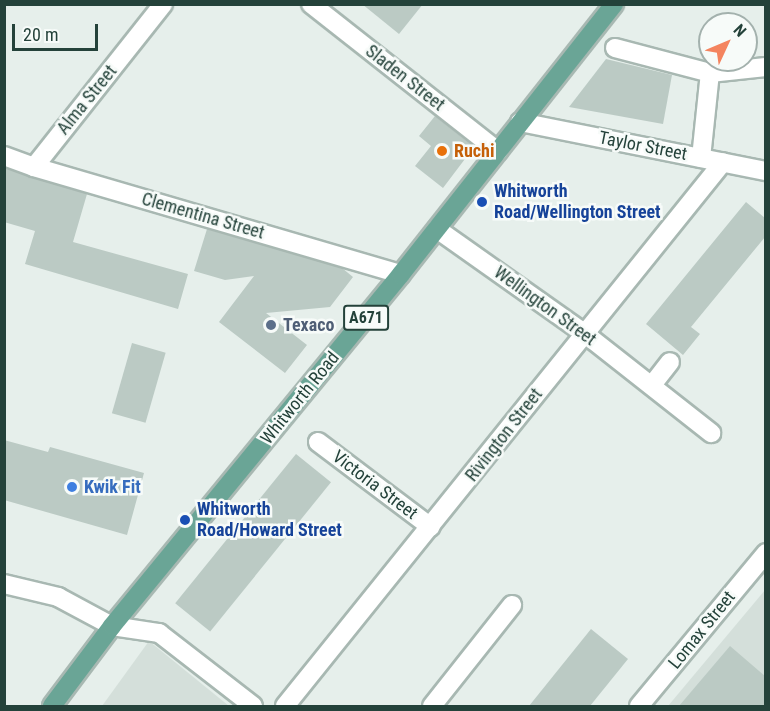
<!DOCTYPE html>
<style>
body{margin:0}
#map{position:relative;width:770px;height:711px;overflow:hidden;background:#e6efeb;font-family:"Roboto Condensed",sans-serif}
div>[style]{position:absolute}
[style*='--x']{left:calc(var(--x)*1px);top:calc(var(--y)*1px);width:calc(var(--w)*1px);rotate:calc(var(--a)*1deg)}
.built>*{inset:0;background:#d4dfda}
.building>*{inset:0;background:#bbcac4;transform-origin:0 0}
.roads{filter:drop-shadow(2px 0 #a8b8b2) drop-shadow(-2px 0 #a8b8b2) drop-shadow(0 2px #a8b8b2) drop-shadow(0 -2px #a8b8b2)}
.minor>*{height:18px;margin:-9px;padding:0 9px;transform-origin:9px;border-radius:9px;background:#fff}
.major>*{height:18px;margin:-9px;padding:0 9px;transform-origin:9px;border-radius:9px;background:#6aa596}
.dots>*{width:16px;height:16px;translate:-50% -50%;box-sizing:border-box;border:3px solid #f7fbf9;border-radius:50%}
span{translate:-50% -50%;white-space:nowrap;text-align:center;line-height:1.15;-webkit-text-stroke:5px #f7fbf9;paint-order:stroke}
.shield-label span{padding:2px 4px;background:#f7fbf9;border:2px solid;border-radius:4px;-webkit-text-stroke-width:0}
.shield-label{font-size:16px;color:#24423a;font-weight:700}
.street-label{font-size:18px;color:#24423a}
.food-label{font-size:18px;color:#c56008;font-weight:700}
.left{translate:0 -50%;text-align:left}
.transit-label{font-size:18px;color:#164399;font-weight:700}
.service-label{font-size:18px;color:#4e5e75;font-weight:700}
.shop-label{font-size:18px;color:#366cbe;font-weight:700}
.frame{position:absolute;inset:0;border:6px solid #24423a;pointer-events:none}
.north{position:absolute;left:698px;top:12px;width:60px;height:60px;box-sizing:border-box;background:#f7fbf9;border:2px solid #a3b1ad;border-radius:50%;rotate:46deg;font-size:16px;font-weight:700;line-height:24px;text-align:center;color:#24423a}
.north::after{content:'';display:block;margin:auto;width:21px;height:27px;background:#f4845f;clip-path:polygon(50% 0,100% 100%,50% 72%,0 100%)}
.scale{position:absolute;left:12px;top:24px;width:86px;height:27px;box-sizing:border-box;border:3px solid #24423a;border-top:0;padding-left:8px;font-size:18px;line-height:21px;white-space:nowrap;color:#24423a;-webkit-text-stroke:4px #f7fbf9;paint-order:stroke}
</style>
<div id="map">
<div class="built">
<i style="clip-path:polygon(765px 590px,765px 706px,668px 706px)"></i>
<i style="clip-path:polygon(149px 641px,229px 706px,102px 706px)"></i>
</div>
<div class="building">
<i style="clip-path:polygon(362px 4px,423px 4px,399px 34px)"></i>
<i style="clip-path:polygon(606px 59px,672px 75px,663px 124px,569px 107px)"></i>
<i style="clip-path:polygon(435px 116px,474px 147px,443px 188px,415px 166px,431px 146px,419px 136px)"></i>
<i style="clip-path:polygon(4px 168px,87px 194px,73px 242px,188px 274px,178px 309px,25px 264px,35px 231px,4px 222px)"></i>
<i style="clip-path:polygon(746px 202px,765px 218px,765px 237px,691px 327px,700px 334px,683px 355px,646px 324px)"></i>
<i style="clip-path:polygon(207px 229px,342px 268px,353px 277px,330px 307px,266px 313px,307px 345px,285px 373px,219px 322px,254px 276px,225px 280px,194px 271px)"></i>
<i style="left:132px;top:343px;width:35px;height:73px;rotate:16deg"></i>
<i style="clip-path:polygon(4px 440px,48px 452px,50px 447px,144px 473px,127px 535px,4px 500px)"></i>
<i style="left:296px;top:454px;width:45px;height:192px;rotate:39deg"></i>
<i style="clip-path:polygon(591px 629px,628px 659px,590px 706px,529px 706px)"></i>
<i style="clip-path:polygon(730px 646px,765px 676px,765px 706px,679px 706px)"></i>
</div>
<div class="roads">
<div class="minor">
<i style="--x:311;--y:4;--w:238;--a:38.2"></i>
<i style="--x:615;--y:48;--w:98;--a:14.7"></i>
<i style="--x:710;--y:73;--w:56;--a:-6.1"></i>
<i style="--x:520;--y:122;--w:251;--a:11.3"></i>
<i style="--x:4;--y:156;--w:32;--a:20"></i>
<i style="--x:34;--y:167;--w:382;--a:16.3"></i>
<i style="--x:701;--y:158;--w:85;--a:-84"></i>
<i style="--x:34;--y:167;--w:208;--a:-51.6"></i>
<i style="--x:437;--y:229;--w:180;--a:35.3"></i>
<i style="--x:584;--y:333;--w:162;--a:38.2"></i>
<i style="--x:652;--y:385;--w:29;--a:-52"></i>
<i style="--x:318;--y:442;--w:141;--a:37"></i>
<i style="--x:4;--y:584;--w:56;--a:13.5"></i>
<i style="--x:58;--y:597;--w:61;--a:28.2"></i>
<i style="--x:112;--y:626;--w:48;--a:8.5"></i>
<i style="--x:159;--y:633;--w:119;--a:37.8"></i>
<i style="--x:285;--y:706;--w:698;--a:-51.16"></i>
<i style="--x:432;--y:706;--w:129;--a:-51.6"></i>
<i style="--x:639;--y:706;--w:199;--a:-50.3"></i>
</div>
<div class="major">
<i style="--x:52;--y:706;--w:100;--a:-53.1"></i>
<i style="--x:112;--y:626;--w:455;--a:-50.6"></i>
<i style="--x:401;--y:274;--w:344;--a:-51.7"></i>
</div>
</div>
<div class="dots">
<i style="left:442px;top:151px;background:#e8710a"></i>
<i style="left:482px;top:202px;background:#1a4fb4"></i>
<i style="left:271px;top:325px;background:#5c6f8a"></i>
<i style="left:72px;top:487px;background:#3f7fe0"></i>
<i style="left:185px;top:520px;background:#1a4fb4"></i>
</div>
<div class="shield-label">
<span style="left:366px;top:318px">A671</span>
</div>
<div class="street-label">
<span style="left:405px;top:78px;rotate:38deg">Sladen Street</span>
<span style="left:87px;top:100px;rotate:-51deg">Alma Street</span>
<span style="left:643px;top:146px;rotate:11deg">Taylor Street</span>
<span style="left:203px;top:216px;rotate:16deg">Clementina Street</span>
<span style="left:545px;top:306px;rotate:36deg">Wellington Street</span>
<span style="left:300px;top:398px;rotate:-51deg">Whitworth Road</span>
<span style="left:504px;top:435px;rotate:-52deg">Rivington Street</span>
<span style="left:375px;top:485px;rotate:37deg">Victoria Street</span>
<span style="left:702px;top:630px;rotate:-51deg">Lomax Street</span>
</div>
<div class="food-label">
<span class="left" style="left:454px;top:151px">Ruchi</span>
</div>
<div class="transit-label">
<span class="left" style="left:494px;top:202px">Whitworth<br>Road/Wellington Street</span>
<span class="left" style="left:197px;top:520px">Whitworth<br>Road/Howard Street</span>
</div>
<div class="service-label">
<span class="left" style="left:283px;top:325px">Texaco</span>
</div>
<div class="shop-label">
<span class="left" style="left:84px;top:487px">Kwik Fit</span>
</div>
<div class="frame"></div>
<div class="north">N</div>
<div class="scale">20 m</div>
</div>
